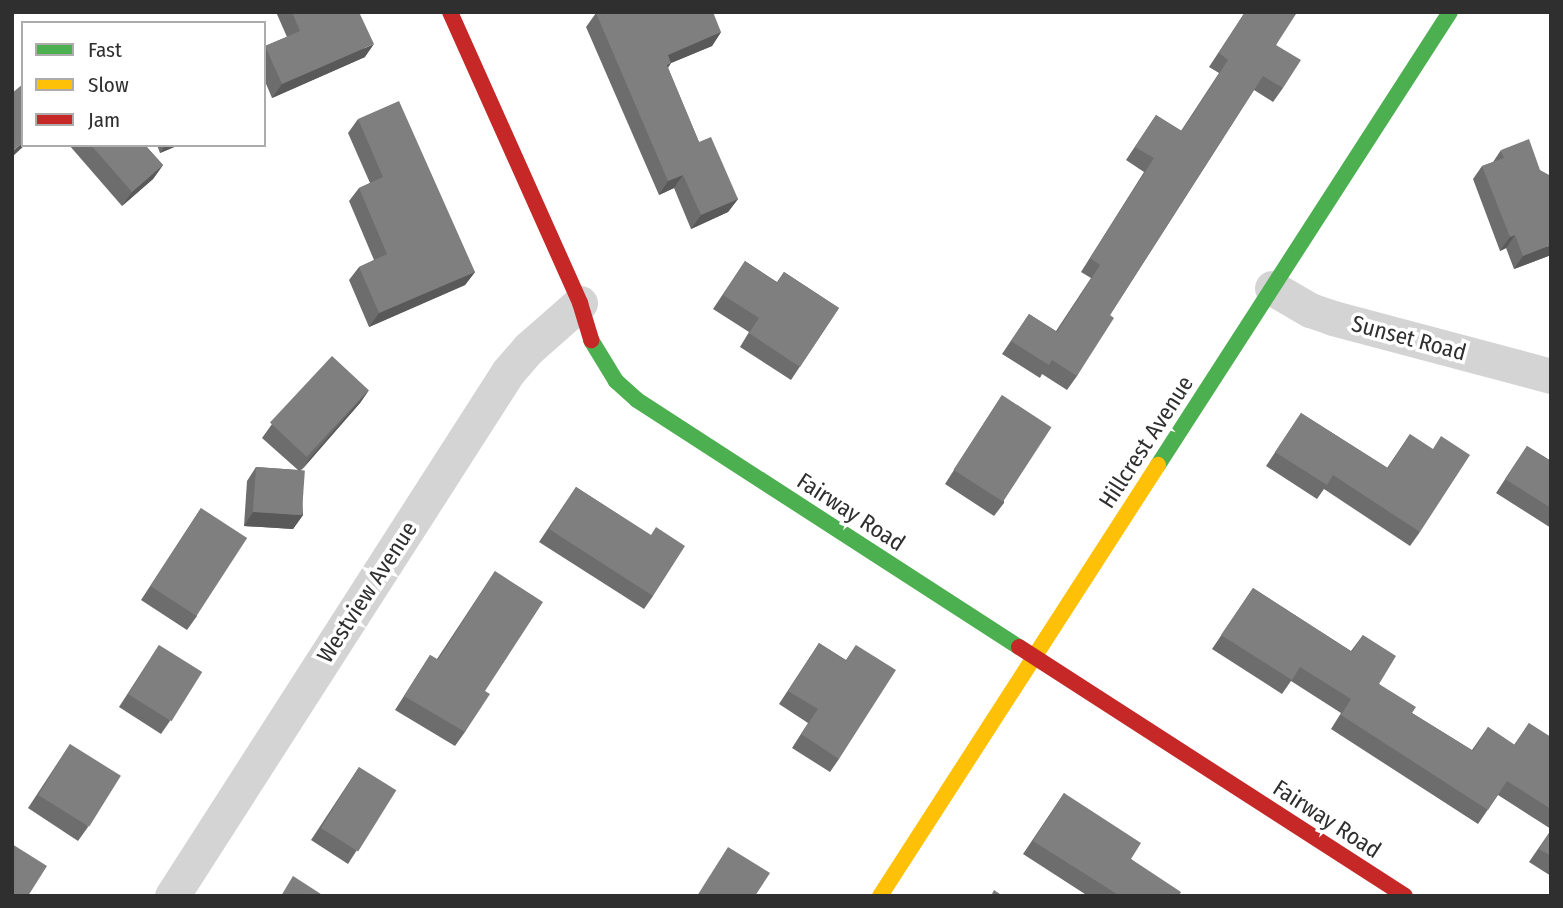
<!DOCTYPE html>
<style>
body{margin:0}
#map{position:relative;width:1563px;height:908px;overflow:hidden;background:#fff;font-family:"Fira Sans Condensed",sans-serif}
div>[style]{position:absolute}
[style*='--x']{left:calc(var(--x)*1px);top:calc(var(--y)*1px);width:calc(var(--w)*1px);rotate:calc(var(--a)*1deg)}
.street>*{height:35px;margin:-17.5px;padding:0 17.5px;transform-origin:17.5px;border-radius:17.5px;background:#d4d4d4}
.fast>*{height:16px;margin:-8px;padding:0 8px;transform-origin:8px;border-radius:8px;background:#4caf50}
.slow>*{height:16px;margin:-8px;padding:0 8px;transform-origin:8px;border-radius:8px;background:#ffc107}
.jam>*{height:16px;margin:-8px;padding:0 8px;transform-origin:8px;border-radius:8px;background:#c62828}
.wall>*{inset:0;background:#6d6d6d}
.shaded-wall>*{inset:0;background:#595959}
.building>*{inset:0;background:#7f7f7f;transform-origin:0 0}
span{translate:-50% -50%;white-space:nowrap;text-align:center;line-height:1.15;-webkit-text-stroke:7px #fff;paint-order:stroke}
.street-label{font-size:23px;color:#2f2f2f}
.frame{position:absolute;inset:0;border:14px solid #2f2f2f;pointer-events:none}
.legend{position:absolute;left:21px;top:21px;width:245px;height:126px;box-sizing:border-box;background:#fff;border:2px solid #acacac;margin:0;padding:9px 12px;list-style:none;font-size:21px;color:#2f2f2f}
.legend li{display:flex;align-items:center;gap:14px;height:35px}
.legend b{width:35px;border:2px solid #acacac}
</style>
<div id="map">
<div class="street">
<i style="--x:1272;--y:288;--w:44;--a:30.1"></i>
<i style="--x:1310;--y:310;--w:24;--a:19"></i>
<i style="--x:1333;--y:318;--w:226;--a:14.9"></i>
<i style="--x:172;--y:896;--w:622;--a:-57.33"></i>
<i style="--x:508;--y:372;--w:32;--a:-49"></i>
<i style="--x:529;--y:348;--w:68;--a:-41.4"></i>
</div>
<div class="fast">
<i style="--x:591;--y:340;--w:48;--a:58.6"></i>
<i style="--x:616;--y:381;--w:28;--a:42"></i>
<i style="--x:637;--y:400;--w:455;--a:32.9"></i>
<i style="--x:1158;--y:465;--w:539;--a:-57.19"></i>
</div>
<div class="slow">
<i style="--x:880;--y:896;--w:513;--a:-57.18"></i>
</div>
<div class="jam">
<i style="--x:450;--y:12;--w:319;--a:65.9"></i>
<i style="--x:580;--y:303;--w:39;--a:73"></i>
<i style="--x:1019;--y:647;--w:459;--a:32.8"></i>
</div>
<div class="wall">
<i style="clip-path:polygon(276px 12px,359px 12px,365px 57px,272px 98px,264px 79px,264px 48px,265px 46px,287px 37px)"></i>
<i style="clip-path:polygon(1245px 12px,1293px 12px,1276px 45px,1283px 88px,1273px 102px,1254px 90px,1110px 315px,1077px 376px,1067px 390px,1042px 374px,1040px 378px,1002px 354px,1029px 314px,1056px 331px,1091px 278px,1081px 272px,1144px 172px,1126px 160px,1156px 115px,1181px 131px,1219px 73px,1209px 67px)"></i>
<i style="clip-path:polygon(596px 13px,721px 32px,712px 46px,671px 63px,668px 68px,699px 142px,738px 199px,728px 212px,691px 229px,674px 188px,659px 195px,586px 27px)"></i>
<i style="clip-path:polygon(358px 119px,475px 272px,465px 285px,369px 327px,349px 280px,359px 267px,374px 260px,349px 201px,359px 188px,370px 183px,348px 133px)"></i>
<i style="clip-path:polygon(69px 145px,145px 145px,163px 165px,153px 179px,122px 206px)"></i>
<i style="clip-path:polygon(157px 145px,179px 145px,160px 153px)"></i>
<i style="clip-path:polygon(1501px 150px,1551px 255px,1514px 269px,1506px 248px,1500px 251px,1473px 179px,1482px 166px,1493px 162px)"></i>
<i style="clip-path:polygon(745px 261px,777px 282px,784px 272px,839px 308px,791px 380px,740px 347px,749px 332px,713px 309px)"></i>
<i style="clip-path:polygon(369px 390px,360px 403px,301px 470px,303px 515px,293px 529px,244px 526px,247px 481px,256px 467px,298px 470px,262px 438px,272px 424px)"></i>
<i style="clip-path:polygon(1002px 395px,1004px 503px,994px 516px,945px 484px)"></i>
<i style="clip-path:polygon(1301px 413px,1387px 468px,1410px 434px,1420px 532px,1410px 546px,1324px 489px,1317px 499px,1266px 466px)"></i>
<i style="clip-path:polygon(1527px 446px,1551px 461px,1551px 528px,1496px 493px)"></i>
<i style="clip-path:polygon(576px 487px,650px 535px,653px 596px,644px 609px,539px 542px)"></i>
<i style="clip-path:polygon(201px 508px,197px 616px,187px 630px,141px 600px)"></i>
<i style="clip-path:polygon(495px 571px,485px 691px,465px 732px,455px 746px,395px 710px,430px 655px,437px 659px)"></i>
<i style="clip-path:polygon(1253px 588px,1351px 651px,1363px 635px,1379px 684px,1412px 713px,1472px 750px,1488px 727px,1514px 745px,1529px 723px,1549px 753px,1551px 754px,1551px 829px,1498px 795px,1478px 824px,1331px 729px,1341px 713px,1291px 681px,1282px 694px,1212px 649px)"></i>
<i style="clip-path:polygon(819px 643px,846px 660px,856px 645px,839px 759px,830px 772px,792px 748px,808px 723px,779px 704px)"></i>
<i style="clip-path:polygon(159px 645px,170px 721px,161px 734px,119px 707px)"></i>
<i style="clip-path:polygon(70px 744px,88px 827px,78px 841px,28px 808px)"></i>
<i style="clip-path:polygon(359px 767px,357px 850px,348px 864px,311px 840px)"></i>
<i style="clip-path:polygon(1064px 793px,1131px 859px,1179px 896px,1088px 896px,1023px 854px)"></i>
<i style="clip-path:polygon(1551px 830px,1551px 876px,1529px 862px)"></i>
</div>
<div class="shaded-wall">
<i style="clip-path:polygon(721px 32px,712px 46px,671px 63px,662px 76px,668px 55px)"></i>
<i style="clip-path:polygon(374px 44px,365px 57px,272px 98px,282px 84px)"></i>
<i style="clip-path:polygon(23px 142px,23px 145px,25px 145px,12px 157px,12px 152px)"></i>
<i style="clip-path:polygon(166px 145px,179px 145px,160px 153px)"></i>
<i style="clip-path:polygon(163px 165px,153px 179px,122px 206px,132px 192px)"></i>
<i style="clip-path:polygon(683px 175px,674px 188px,659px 195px,668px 181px)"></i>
<i style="clip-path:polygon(738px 199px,728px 212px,691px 229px,701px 215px)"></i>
<i style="clip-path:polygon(1515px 235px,1506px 248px,1500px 251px,1510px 237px)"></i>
<i style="clip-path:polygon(1551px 245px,1551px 255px,1514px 269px,1523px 256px)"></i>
<i style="clip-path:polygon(475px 272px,465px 285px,369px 327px,379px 313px)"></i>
<i style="clip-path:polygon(369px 390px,360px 403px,300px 472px,310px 458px)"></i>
<i style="clip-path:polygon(253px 512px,303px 515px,293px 529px,244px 526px)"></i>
</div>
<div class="building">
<i style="clip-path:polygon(292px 12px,359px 12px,374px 44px,282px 84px,265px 46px,300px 31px)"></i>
<i style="clip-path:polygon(597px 12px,713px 12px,721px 32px,668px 55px,671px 63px,667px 65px,699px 142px,711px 137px,738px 199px,701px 215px,683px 175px,668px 181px,596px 13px)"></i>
<i style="clip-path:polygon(1245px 12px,1293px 12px,1296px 14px,1276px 45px,1301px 60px,1283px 88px,1263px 76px,1110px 315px,1114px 318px,1077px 376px,1052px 360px,1049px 365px,1011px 341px,1029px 314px,1057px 332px,1100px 265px,1090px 258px,1154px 158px,1135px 147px,1156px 115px,1182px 131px,1228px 60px,1219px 53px)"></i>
<i style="clip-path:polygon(23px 84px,23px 142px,12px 152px,12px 93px)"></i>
<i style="clip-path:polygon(399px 101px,475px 272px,379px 313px,359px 267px,387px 254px,359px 188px,383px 177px,358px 119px)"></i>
<i style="clip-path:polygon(1529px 139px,1540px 170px,1551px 176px,1551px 245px,1523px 256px,1515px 235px,1510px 237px,1482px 166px,1504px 158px,1501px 150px)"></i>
<i style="clip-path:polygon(91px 145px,145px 145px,163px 165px,132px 192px)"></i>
<i style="clip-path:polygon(745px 261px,777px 283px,784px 272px,839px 308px,800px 367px,749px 333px,759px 318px,723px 295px)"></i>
<i style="left:332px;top:356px;width:50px;height:91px;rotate:43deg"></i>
<i style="left:1002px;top:395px;width:59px;height:89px;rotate:33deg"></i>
<i style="clip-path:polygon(1301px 413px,1388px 468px,1410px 434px,1433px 449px,1441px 436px,1470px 455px,1420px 532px,1333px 475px,1327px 485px,1275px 452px)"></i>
<i style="clip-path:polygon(1527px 446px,1551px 461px,1551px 508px,1505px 479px)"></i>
<i style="left:256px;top:467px;width:49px;height:45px;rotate:4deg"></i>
<i style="clip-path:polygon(576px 487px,651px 535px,656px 527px,685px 546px,653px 596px,549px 529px)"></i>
<i style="left:201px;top:508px;width:55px;height:93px;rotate:33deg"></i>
<i style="clip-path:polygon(495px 571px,543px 602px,485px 691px,490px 694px,465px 732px,404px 696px,430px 655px,438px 660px)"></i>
<i style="clip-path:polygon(1253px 588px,1352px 652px,1363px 635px,1396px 656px,1379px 684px,1416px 707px,1412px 713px,1473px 751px,1488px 727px,1515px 745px,1529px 723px,1551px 737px,1551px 749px,1549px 753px,1551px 754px,1551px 809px,1507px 781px,1488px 810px,1341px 715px,1351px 699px,1300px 667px,1292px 680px,1221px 635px)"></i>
<i style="clip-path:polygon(819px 643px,846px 661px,856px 645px,896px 670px,839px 759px,801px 734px,818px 709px,788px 691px)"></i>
<i style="left:159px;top:645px;width:51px;height:58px;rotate:32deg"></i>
<i style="left:70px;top:744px;width:60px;height:60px;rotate:32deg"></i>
<i style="left:359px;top:767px;width:44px;height:72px;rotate:32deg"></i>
<i style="clip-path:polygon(1064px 793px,1141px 843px,1131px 859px,1181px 892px,1179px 896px,1120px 896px,1033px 841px)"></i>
<i style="clip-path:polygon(1551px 831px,1551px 856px,1539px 849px)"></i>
<i style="clip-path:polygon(12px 844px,47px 866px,28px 896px,12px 896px)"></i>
<i style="clip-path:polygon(728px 847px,770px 873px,755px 896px,697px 896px)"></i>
<i style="clip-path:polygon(293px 876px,324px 896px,281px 896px)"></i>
<i style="clip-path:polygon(994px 890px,1003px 896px,991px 896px)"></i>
</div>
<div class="street-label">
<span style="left:1409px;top:338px;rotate:15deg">Sunset Road</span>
<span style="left:1146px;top:442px;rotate:-57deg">Hillcrest Avenue</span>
<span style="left:851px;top:512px;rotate:33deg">Fairway Road</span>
<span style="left:367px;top:592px;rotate:-57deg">Westview Avenue</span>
<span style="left:1327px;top:819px;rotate:33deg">Fairway Road</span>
</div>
<div class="frame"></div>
<ul class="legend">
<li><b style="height:9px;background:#4caf50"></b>Fast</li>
<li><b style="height:9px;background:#ffc107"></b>Slow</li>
<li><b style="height:9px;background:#c62828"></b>Jam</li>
</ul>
</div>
